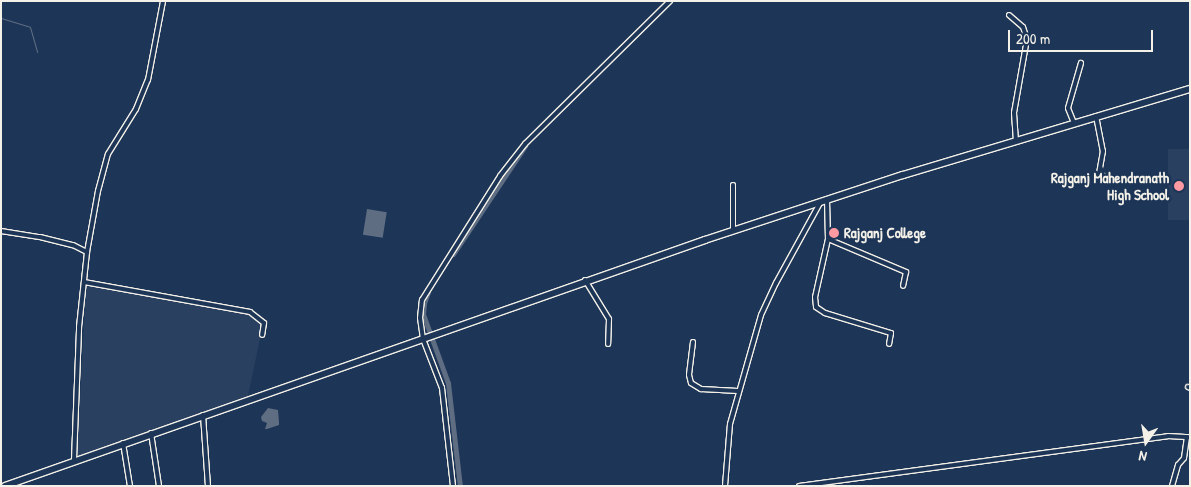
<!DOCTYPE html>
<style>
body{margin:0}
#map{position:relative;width:1191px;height:487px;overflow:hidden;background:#1d3557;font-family:"Patrick Hand",sans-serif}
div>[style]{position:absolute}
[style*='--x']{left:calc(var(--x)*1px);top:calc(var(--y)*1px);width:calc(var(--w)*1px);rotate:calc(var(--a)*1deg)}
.built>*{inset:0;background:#2a4060;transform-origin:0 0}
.water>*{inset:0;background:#5e6d82;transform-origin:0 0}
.stream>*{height:1px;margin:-0.5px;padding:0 0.5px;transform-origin:0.5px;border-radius:0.5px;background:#5e6d82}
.canal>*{height:5px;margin:-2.5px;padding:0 2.5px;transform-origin:2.5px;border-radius:2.5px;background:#5e6d82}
.roads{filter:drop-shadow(1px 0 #f4f1e8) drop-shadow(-1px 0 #f4f1e8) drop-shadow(0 1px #f4f1e8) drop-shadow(0 -1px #f4f1e8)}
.street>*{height:4px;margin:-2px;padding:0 2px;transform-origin:2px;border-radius:2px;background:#1d3557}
.secondary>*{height:5.5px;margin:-2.75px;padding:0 2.75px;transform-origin:2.75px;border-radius:2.75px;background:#1d3557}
.dots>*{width:14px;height:14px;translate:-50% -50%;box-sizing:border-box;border:2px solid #1d3557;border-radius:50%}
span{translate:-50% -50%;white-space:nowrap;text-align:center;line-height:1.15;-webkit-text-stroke:5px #1d3557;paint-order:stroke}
.poi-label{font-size:15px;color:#f4f1e8;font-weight:700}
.right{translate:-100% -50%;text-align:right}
.left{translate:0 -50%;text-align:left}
.frame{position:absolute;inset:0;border:2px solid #f4f1e8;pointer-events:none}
.north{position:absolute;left:1121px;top:417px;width:50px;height:50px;-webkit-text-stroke:4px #1d3557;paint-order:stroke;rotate:193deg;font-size:14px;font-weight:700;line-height:20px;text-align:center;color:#f4f1e8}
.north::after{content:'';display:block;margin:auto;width:18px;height:22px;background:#f4f1e8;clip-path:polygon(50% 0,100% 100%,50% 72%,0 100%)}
.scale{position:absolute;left:1008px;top:30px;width:145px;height:22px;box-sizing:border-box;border:2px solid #f4f1e8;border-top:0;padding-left:6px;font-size:15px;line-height:18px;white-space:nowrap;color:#f4f1e8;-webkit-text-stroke:4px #1d3557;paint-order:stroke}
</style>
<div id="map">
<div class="built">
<i style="left:1190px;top:149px;width:71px;height:22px;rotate:90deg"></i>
<i style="clip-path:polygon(86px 286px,250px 314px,263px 324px,248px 396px,77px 457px)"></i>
</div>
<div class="water">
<i style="left:367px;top:209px;width:20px;height:26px;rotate:9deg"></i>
<i style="clip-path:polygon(268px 408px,278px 410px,279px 422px,279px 425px,267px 429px,265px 429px,267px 423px,262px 421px,261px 417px)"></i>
</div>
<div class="stream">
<i style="--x:1;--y:18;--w:30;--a:17"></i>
<i style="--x:30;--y:27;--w:26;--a:74"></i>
</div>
<div class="canal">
<i style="--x:453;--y:254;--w:130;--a:-56.3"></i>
<i style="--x:428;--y:292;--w:12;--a:110"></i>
<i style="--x:424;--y:303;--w:11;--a:95"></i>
<i style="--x:423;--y:314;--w:73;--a:70.1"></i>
<i style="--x:448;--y:383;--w:104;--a:83.4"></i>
</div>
<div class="roads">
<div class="street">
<i style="--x:1009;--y:15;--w:18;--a:41"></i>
<i style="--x:1023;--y:27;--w:13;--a:72"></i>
<i style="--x:1027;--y:39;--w:75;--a:100"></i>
<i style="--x:1014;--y:113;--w:28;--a:86"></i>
<i style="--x:1096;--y:116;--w:36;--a:79"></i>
<i style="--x:1103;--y:151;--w:23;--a:100"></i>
<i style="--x:1099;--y:174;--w:18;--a:22"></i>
<i style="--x:1074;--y:123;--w:16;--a:-112"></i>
<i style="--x:1068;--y:108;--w:47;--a:-73.9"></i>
<i style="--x:733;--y:185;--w:46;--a:90"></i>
<i style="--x:827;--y:199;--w:40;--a:88.6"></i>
<i style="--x:828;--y:239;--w:85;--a:22.9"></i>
<i style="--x:906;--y:272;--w:14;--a:102"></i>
<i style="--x:1;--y:231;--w:39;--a:9"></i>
<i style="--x:40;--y:237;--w:34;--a:14"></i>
<i style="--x:73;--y:245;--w:16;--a:27"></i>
<i style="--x:828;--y:239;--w:59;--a:102.6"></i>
<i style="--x:815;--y:297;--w:10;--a:84"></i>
<i style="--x:816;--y:307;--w:11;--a:34"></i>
<i style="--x:825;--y:313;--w:69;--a:16.9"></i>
<i style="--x:891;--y:333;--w:11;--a:100"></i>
<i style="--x:585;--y:280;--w:46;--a:58.4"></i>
<i style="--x:609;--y:319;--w:25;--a:92"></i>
<i style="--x:84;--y:282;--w:169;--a:10.2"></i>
<i style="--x:250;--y:312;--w:18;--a:38"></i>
<i style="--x:264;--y:323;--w:12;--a:99"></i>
<i style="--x:693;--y:342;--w:33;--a:97"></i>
<i style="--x:689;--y:375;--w:8;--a:76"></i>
<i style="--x:691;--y:383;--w:12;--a:31"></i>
<i style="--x:701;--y:389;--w:37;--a:3"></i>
<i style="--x:1188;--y:387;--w:2;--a:27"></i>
<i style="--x:203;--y:415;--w:71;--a:86"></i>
<i style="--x:151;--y:433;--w:54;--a:81.4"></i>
<i style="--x:123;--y:443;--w:44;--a:80.8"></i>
<i style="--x:74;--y:460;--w:133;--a:-87.8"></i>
<i style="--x:79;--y:327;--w:75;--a:-83.9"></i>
<i style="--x:87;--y:252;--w:62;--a:-79.8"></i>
<i style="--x:98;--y:191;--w:38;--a:-75"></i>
<i style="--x:108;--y:154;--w:53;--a:-58.1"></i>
<i style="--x:136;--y:109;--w:31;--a:-68"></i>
<i style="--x:148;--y:80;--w:80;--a:-79.2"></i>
<i style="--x:453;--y:486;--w:99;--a:-96.4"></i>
<i style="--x:442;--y:388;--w:53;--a:-111.2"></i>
<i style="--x:423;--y:339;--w:21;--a:-98"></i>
<i style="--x:420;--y:318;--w:18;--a:-84"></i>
<i style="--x:422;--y:300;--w:146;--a:-57.8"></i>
<i style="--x:500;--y:176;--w:41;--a:-52"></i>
<i style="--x:525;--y:144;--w:204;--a:-44.6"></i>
<i style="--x:725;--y:486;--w:62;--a:-85.4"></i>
<i style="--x:730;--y:424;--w:113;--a:-74.1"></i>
<i style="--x:761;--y:315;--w:35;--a:-65"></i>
<i style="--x:776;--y:283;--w:91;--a:-61.2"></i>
<i style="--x:799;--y:486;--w:372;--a:-7.7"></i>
<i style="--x:1168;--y:436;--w:22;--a:3"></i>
<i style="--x:1172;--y:486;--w:22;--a:-74"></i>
<i style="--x:1178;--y:465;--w:9;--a:-49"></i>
<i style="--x:1184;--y:458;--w:21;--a:-82"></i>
</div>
<div class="secondary">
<i style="--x:5;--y:486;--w:742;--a:-19.36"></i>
<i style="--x:705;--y:240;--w:208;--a:-18.2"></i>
<i style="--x:903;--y:175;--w:300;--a:-16.7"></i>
</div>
</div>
<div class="dots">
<i style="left:1179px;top:186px;background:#ff9aa2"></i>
<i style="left:834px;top:233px;background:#ff9aa2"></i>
</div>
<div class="poi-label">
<span class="right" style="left:1169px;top:186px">Rajganj Mahendranath<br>High School</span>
<span class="left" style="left:844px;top:233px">Rajganj College</span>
</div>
<div class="frame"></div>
<div class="north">N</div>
<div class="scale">200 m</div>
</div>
